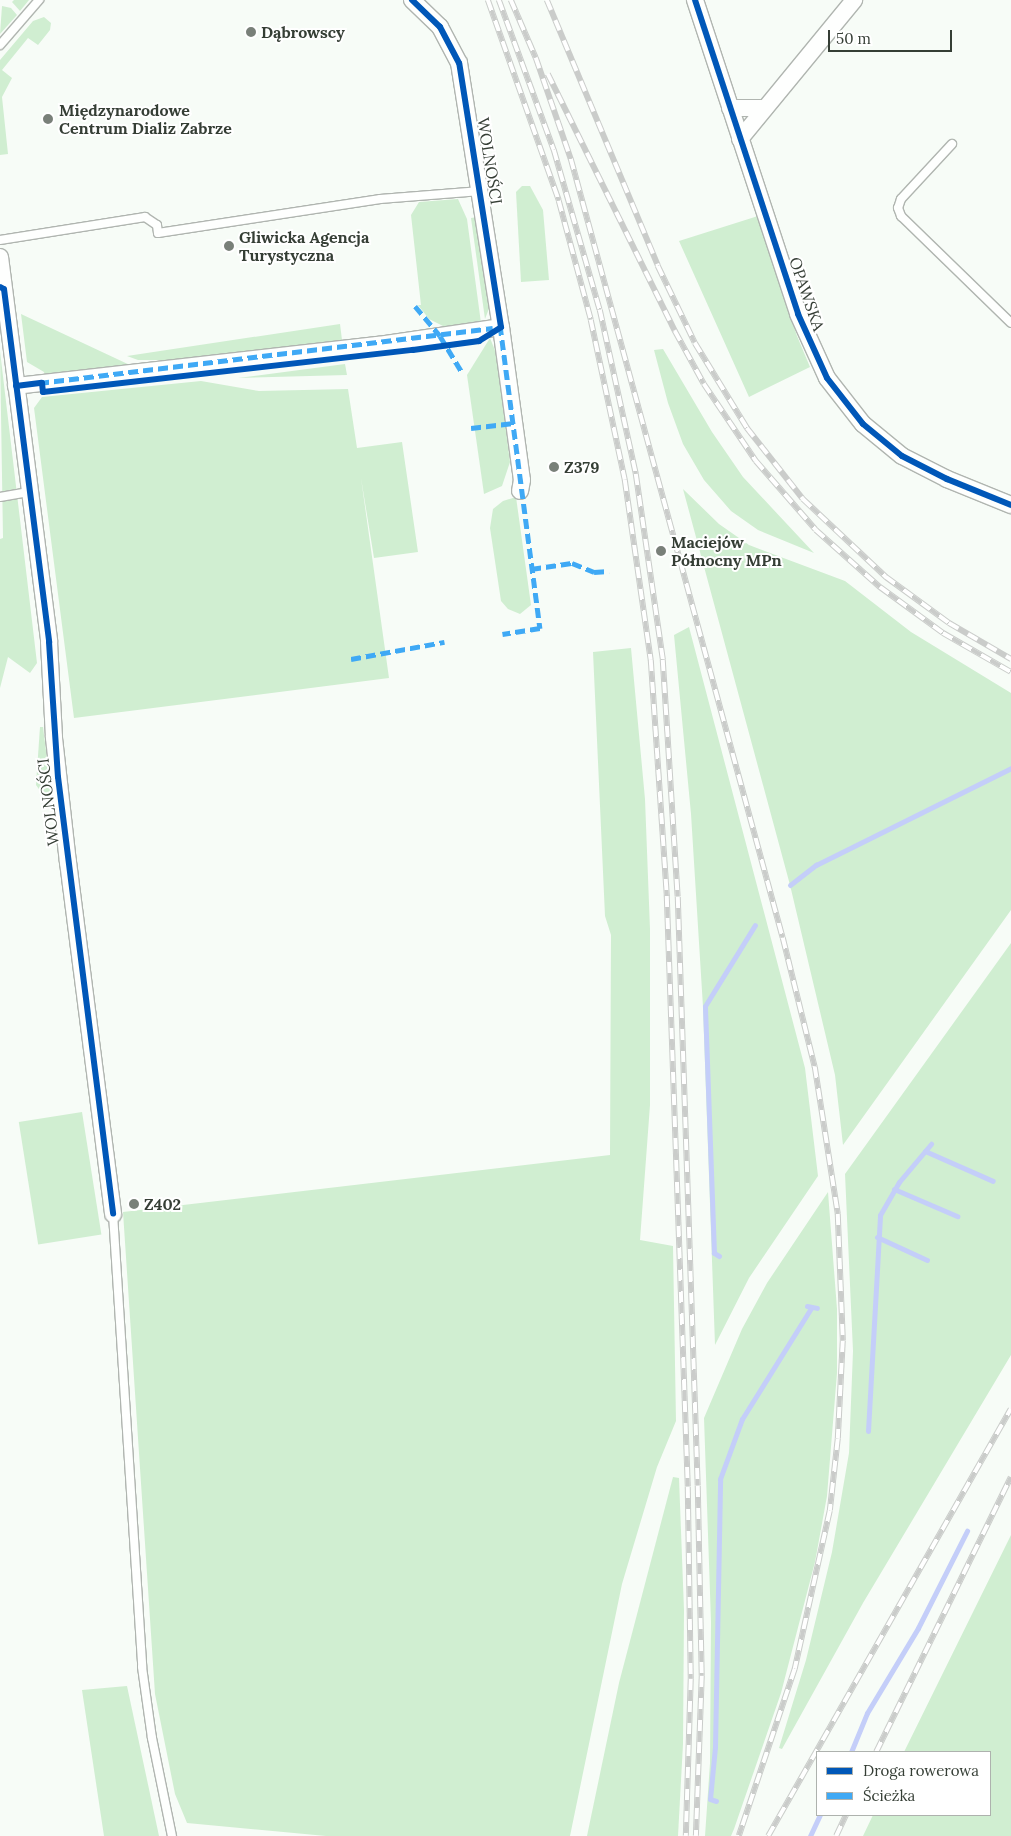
<!DOCTYPE html>
<meta charset="utf-8">
<style>
body{margin:0}
#map{position:relative;width:1011px;height:1836px;overflow:hidden;background:#f7fcf7;font-family:Lora,serif}
div>[style]{position:absolute}
[style*='--x']{left:calc(var(--x)*1px);top:calc(var(--y)*1px);width:calc(var(--w)*1px);rotate:calc(var(--a)*1deg)}
.green>*{inset:0;background:#d0eed1;transform-origin:0 0}
.stream>*{height:5px;margin:-2.5px;padding:0 2.5px;transform-origin:2.5px;border-radius:2.5px;background:#c4cef9}
.roads{filter:drop-shadow(1px 0 #b0b5b0) drop-shadow(-1px 0 #b0b5b0) drop-shadow(0 1px #b0b5b0) drop-shadow(0 -1px #b0b5b0)}
.service>*{height:8px;margin:-4px;padding:0 4px;transform-origin:4px;border-radius:4px;background:#fefffe}
.minor>*{height:16px;margin:-8px;padding:0 8px;transform-origin:8px;border-radius:8px;background:#fefffe}
.rail>*{height:5.5px;margin-top:-2.75px;transform-origin:0;background:repeating-linear-gradient(90deg,#fff 0 11px,#caccca 0 22px);box-sizing:border-box;border-block:1px solid #caccca}
.quiet>*{height:5px;margin-top:-2.5px;transform-origin:0;background:repeating-linear-gradient(90deg,#3fa9f5 0 10px,transparent 0 15px)}
.cycleway>*{height:6px;margin:-3px;padding:0 3px;transform-origin:3px;border-radius:3px;background:#0057b8}
.dots>*{width:14px;height:14px;translate:-50% -50%;box-sizing:border-box;border:2px solid #fff;border-radius:50%}
span{translate:-50% -50%;white-space:nowrap;text-align:center;line-height:1.15;-webkit-text-stroke:4px #fff;paint-order:stroke}
.poi-label{font-size:16px;color:#353e35;font-weight:700}
.left{translate:0 -50%;text-align:left}
.street-label{font-size:16px;color:#353e35}
.legend{position:absolute;left:816px;top:1751px;width:175px;height:65px;box-sizing:border-box;background:#fff;border:1px solid #aeb2ae;margin:0;padding:6px 9px;list-style:none;font-size:15px;color:#353e35}
.legend li{display:flex;align-items:center;gap:10px;height:25px}
.legend b{width:25px;border:1px solid #aeb2ae}
.scale{position:absolute;left:828px;top:30px;width:124px;height:22px;box-sizing:border-box;border:2px solid #353e35;border-top:0;padding-left:6px;font-size:15px;line-height:18px;white-space:nowrap;color:#353e35;-webkit-text-stroke:4px #fff;paint-order:stroke}
</style>
<div id="map">
<div class="green">
<i style="clip-path:polygon(14px 0,29px 0,20px 11px,12px 2px)"></i>
<i style="clip-path:polygon(2px 6px,11px 8px,17px 15px,0 34px)"></i>
<i style="clip-path:polygon(44px 17px,51px 23px,50px 30px,38px 45px,28px 38px,2px 70px,12px 78px,2px 97px,8px 154px,0 155px,0 60px,33px 21px)"></i>
<i style="clip-path:polygon(522px 186px,530px 186px,543px 210px,549px 280px,521px 282px,516px 192px)"></i>
<i style="clip-path:polygon(458px 199px,467px 219px,481px 323px,447px 328px,429px 319px,418px 305px,421px 305px,411px 215px,419px 202px)"></i>
<i style="clip-path:polygon(758px 216px,797px 336px,810px 367px,749px 397px,679px 241px)"></i>
<i style="clip-path:polygon(478px 217px,490px 306px,485px 319px,471px 218px)"></i>
<i style="clip-path:polygon(21px 314px,132px 366px,45px 376px,44px 372px,27px 362px)"></i>
<i style="clip-path:polygon(340px 324px,342px 340px,185px 360px,138px 360px,127px 356px)"></i>
<i style="clip-path:polygon(490px 338px,496px 353px,510px 462px,502px 486px,484px 494px,467px 375px)"></i>
<i style="clip-path:polygon(663px 349px,712px 432px,743px 477px,814px 553px,758px 530px,731px 511px,704px 480px,683px 444px,668px 403px,654px 350px)"></i>
<i style="clip-path:polygon(0 351px,37px 663px,30px 673px,8px 657px,0 688px,0 539px,3px 538px)"></i>
<i style="clip-path:polygon(345px 364px,347px 375px,238px 378px)"></i>
<i style="clip-path:polygon(201px 381px,259px 391px,348px 389px,357px 448px,402px 442px,418px 552px,374px 558px,361px 478px,389px 678px,74px 718px,34px 408px,42px 397px)"></i>
<i style="clip-path:polygon(683px 489px,719px 524px,749px 545px,845px 581px,911px 632px,1011px 693px,1011px 910px,843px 1145px,835px 1075px,790px 885px)"></i>
<i style="clip-path:polygon(516px 497px,531px 605px,520px 614px,508px 609px,501px 601px,490px 528px,493px 509px,503px 501px)"></i>
<i style="clip-path:polygon(689px 627px,805px 1068px,818px 1176px,749px 1278px,715px 1345px,703px 1007px,691px 814px,674px 635px)"></i>
<i style="clip-path:polygon(631px 648px,645px 799px,650px 929px,650px 1105px,640px 1240px,673px 1246px,676px 1421px,657px 1467px,622px 1584px,570px 1836px,326px 1836px,187px 1823px,175px 1794px,155px 1694px,123px 1212px,610px 1155px,611px 935px,605px 916px,593px 652px)"></i>
<i style="clip-path:polygon(40px 727px,43px 727px,52px 798px,44px 796px,36px 785px)"></i>
<i style="clip-path:polygon(1011px 943px,1011px 1355px,863px 1603px,782px 1749px,779px 1748px,806px 1660px,832px 1552px,849px 1453px,853px 1351px,845px 1174px)"></i>
<i style="left:82px;top:1112px;width:124px;height:64px;rotate:81deg"></i>
<i style="clip-path:polygon(828px 1192px,837px 1309px,837px 1373px,827px 1496px,815px 1562px,781px 1693px,734px 1829px,731px 1836px,705px 1836px,710px 1763px,711px 1622px,704px 1418px,742px 1329px,767px 1283px)"></i>
<i style="clip-path:polygon(673px 1477px,679px 1478px,684px 1610px,683px 1744px,678px 1836px,587px 1836px,619px 1683px)"></i>
<i style="clip-path:polygon(1011px 1535px,1011px 1836px,863px 1836px,873px 1815px,990px 1815px,990px 1752px,904px 1752px)"></i>
<i style="clip-path:polygon(127px 1686px,159px 1836px,104px 1836px,82px 1690px)"></i>
</div>
<div class="stream">
<i style="--x:790;--y:885;--w:33;--a:-38"></i>
<i style="--x:816;--y:865;--w:218;--a:-26.4"></i>
<i style="--x:925;--y:1151;--w:74;--a:23.8"></i>
<i style="--x:894;--y:1189;--w:69;--a:23.2"></i>
<i style="--x:877;--y:1237;--w:55;--a:24.7"></i>
<i style="--x:719;--y:1256;--w:6;--a:-149"></i>
<i style="--x:714;--y:1253;--w:247;--a:-92.1"></i>
<i style="--x:705;--y:1006;--w:95;--a:-58.3"></i>
<i style="--x:807;--y:1306;--w:10;--a:11"></i>
<i style="--x:868;--y:1431;--w:216;--a:-86.8"></i>
<i style="--x:880;--y:1215;--w:38;--a:-60"></i>
<i style="--x:899;--y:1182;--w:50;--a:-49.9"></i>
<i style="--x:851;--y:1752;--w:42;--a:-67.7"></i>
<i style="--x:867;--y:1713;--w:99;--a:-59"></i>
<i style="--x:918;--y:1628;--w:109;--a:-63.2"></i>
<i style="--x:716;--y:1801;--w:6;--a:-162"></i>
<i style="--x:710;--y:1799;--w:52;--a:-84.5"></i>
<i style="--x:715;--y:1747;--w:268;--a:-88.9"></i>
<i style="--x:720;--y:1479;--w:64;--a:-69.9"></i>
<i style="--x:742;--y:1419;--w:131;--a:-58.1"></i>
<i style="--x:810;--y:1836;--w:23;--a:-65"></i>
</div>
<div class="roads">
<div class="service">
<i style="--x:0;--y:45;--w:60;--a:-49.1"></i>
<i style="--x:952;--y:144;--w:75;--a:132.8"></i>
<i style="--x:901;--y:199;--w:9;--a:108"></i>
<i style="--x:898;--y:208;--w:9;--a:69"></i>
<i style="--x:901;--y:216;--w:153;--a:44.2"></i>
<i style="--x:0;--y:240;--w:147;--a:-9"></i>
<i style="--x:145;--y:217;--w:14;--a:34"></i>
<i style="--x:157;--y:225;--w:8;--a:83"></i>
<i style="--x:158;--y:233;--w:225;--a:-8.7"></i>
<i style="--x:380;--y:199;--w:101;--a:-4.5"></i>
<i style="--x:0;--y:497;--w:29;--a:-10"></i>
<i style="--x:113;--y:1214;--w:454;--a:86.3"></i>
<i style="--x:142;--y:1667;--w:72;--a:82"></i>
<i style="--x:152;--y:1738;--w:100;--a:78.5"></i>
</div>
<div class="minor">
<i style="--x:412;--y:0;--w:39;--a:44"></i>
<i style="--x:440;--y:27;--w:41;--a:62.2"></i>
<i style="--x:459;--y:63;--w:267;--a:81"></i>
<i style="--x:501;--y:327;--w:154;--a:82.2"></i>
<i style="--x:522;--y:480;--w:11;--a:100"></i>
<i style="--x:695;--y:0;--w:330;--a:71.8"></i>
<i style="--x:798;--y:314;--w:70;--a:65.6"></i>
<i style="--x:827;--y:378;--w:58;--a:52"></i>
<i style="--x:863;--y:424;--w:50;--a:39.4"></i>
<i style="--x:902;--y:456;--w:51;--a:27.1"></i>
<i style="--x:947;--y:479;--w:69;--a:22.1"></i>
<i style="--x:730;--y:108;--w:35;--a:0"></i>
<i style="--x:740;--y:139;--w:180;--a:-50.6"></i>
<i style="--x:0;--y:257;--w:388;--a:82.7"></i>
<i style="--x:49;--y:642;--w:96;--a:87"></i>
<i style="--x:54;--y:738;--w:125;--a:83.6"></i>
<i style="--x:68;--y:862;--w:355;--a:82.7"></i>
<i style="--x:16;--y:386;--w:364;--a:-6.5"></i>
<i style="--x:378;--y:345;--w:124;--a:-8.3"></i>
</div>
</div>
<div class="rail">
<i style="--x:488;--y:0;--w:213;--a:70.5"></i>
<i style="--x:559;--y:201;--w:123;--a:74.9"></i>
<i style="--x:591;--y:320;--w:164;--a:78"></i>
<i style="--x:625;--y:480;--w:182;--a:81.8"></i>
<i style="--x:651;--y:660;--w:237;--a:86.1"></i>
<i style="--x:667;--y:896;--w:591;--a:87.96"></i>
<i style="--x:688;--y:1487;--w:192;--a:89.1"></i>
<i style="--x:691;--y:1679;--w:157;--a:91.8"></i>
<i style="--x:499;--y:0;--w:160;--a:69.9"></i>
<i style="--x:554;--y:150;--w:166;--a:74"></i>
<i style="--x:600;--y:310;--w:168;--a:77.6"></i>
<i style="--x:636;--y:474;--w:188;--a:81.7"></i>
<i style="--x:663;--y:660;--w:237;--a:86.4"></i>
<i style="--x:678;--y:897;--w:589;--a:88.06"></i>
<i style="--x:698;--y:1486;--w:190;--a:88.8"></i>
<i style="--x:702;--y:1676;--w:160;--a:92.1"></i>
<i style="--x:511;--y:0;--w:63;--a:66.7"></i>
<i style="--x:536;--y:58;--w:107;--a:70.9"></i>
<i style="--x:571;--y:159;--w:807;--a:74.78"></i>
<i style="--x:783;--y:938;--w:133;--a:76.1"></i>
<i style="--x:815;--y:1067;--w:149;--a:81.1"></i>
<i style="--x:838;--y:1214;--w:127;--a:87.7"></i>
<i style="--x:843;--y:1341;--w:98;--a:92.9"></i>
<i style="--x:838;--y:1439;--w:72;--a:96.3"></i>
<i style="--x:830;--y:1511;--w:162;--a:102.5"></i>
<i style="--x:795;--y:1669;--w:176;--a:108.5"></i>
<i style="--x:547;--y:0;--w:288;--a:67.3"></i>
<i style="--x:658;--y:266;--w:85;--a:64.3"></i>
<i style="--x:695;--y:343;--w:100;--a:58.5"></i>
<i style="--x:747;--y:428;--w:90;--a:51.7"></i>
<i style="--x:803;--y:499;--w:114;--a:43.2"></i>
<i style="--x:886;--y:577;--w:78;--a:36.1"></i>
<i style="--x:949;--y:623;--w:72;--a:30.1"></i>
<i style="--x:548;--y:74;--w:287;--a:63.7"></i>
<i style="--x:675;--y:331;--w:60;--a:61.3"></i>
<i style="--x:704;--y:384;--w:93;--a:56"></i>
<i style="--x:756;--y:461;--w:91;--a:49"></i>
<i style="--x:816;--y:530;--w:86;--a:41.7"></i>
<i style="--x:880;--y:587;--w:78;--a:36.1"></i>
<i style="--x:943;--y:633;--w:78;--a:29.8"></i>
<i style="--x:876;--y:1752;--w:306;--a:-63.9"></i>
<i style="--x:768;--y:1836;--w:491;--a:-60.4"></i>
<i style="--x:836;--y:1836;--w:23;--a:-65"></i>
</div>
<div class="quiet">
<i style="--x:415;--y:306;--w:39;--a:50"></i>
<i style="--x:440;--y:336;--w:44;--a:58.8"></i>
<i style="--x:500;--y:325;--w:306;--a:82.5"></i>
<i style="--x:540;--y:628;--w:38;--a:171"></i>
<i style="--x:39;--y:383;--w:457;--a:-6.9"></i>
<i style="--x:471;--y:428;--w:43;--a:-6.6"></i>
<i style="--x:531;--y:569;--w:41;--a:-8.3"></i>
<i style="--x:572;--y:563;--w:24;--a:22"></i>
<i style="--x:594;--y:572;--w:15;--a:-4"></i>
<i style="--x:351;--y:659;--w:95;--a:-10.4"></i>
</div>
<div class="cycleway">
<i style="--x:695;--y:0;--w:330;--a:71.8"></i>
<i style="--x:798;--y:314;--w:70;--a:65.6"></i>
<i style="--x:827;--y:378;--w:58;--a:52"></i>
<i style="--x:863;--y:424;--w:50;--a:39.4"></i>
<i style="--x:902;--y:456;--w:51;--a:27.1"></i>
<i style="--x:947;--y:479;--w:69;--a:22.1"></i>
<i style="--x:0;--y:287;--w:4;--a:27"></i>
<i style="--x:4;--y:289;--w:356;--a:82.7"></i>
<i style="--x:49;--y:642;--w:135;--a:86.2"></i>
<i style="--x:58;--y:777;--w:440;--a:82.8"></i>
<i style="--x:16;--y:386;--w:26;--a:-7"></i>
<i style="--x:42;--y:383;--w:9;--a:84"></i>
<i style="--x:43;--y:392;--w:372;--a:-6.5"></i>
<i style="--x:413;--y:350;--w:67;--a:-7.8"></i>
<i style="--x:479;--y:341;--w:26;--a:-32"></i>
<i style="--x:501;--y:327;--w:267;--a:-99"></i>
<i style="--x:459;--y:63;--w:41;--a:-117.8"></i>
<i style="--x:440;--y:27;--w:39;--a:-136"></i>
</div>
<div class="dots">
<i style="left:251px;top:32px;background:#798079"></i>
<i style="left:48px;top:119px;background:#798079"></i>
<i style="left:229px;top:246px;background:#798079"></i>
<i style="left:554px;top:467px;background:#798079"></i>
<i style="left:661px;top:551px;background:#798079"></i>
<i style="left:134px;top:1204px;background:#798079"></i>
</div>
<div class="poi-label">
<span class="left" style="left:261px;top:32px">Dąbrowscy</span>
<span class="left" style="left:59px;top:119px">Międzynarodowe<br>Centrum Dializ Zabrze</span>
<span class="left" style="left:239px;top:246px">Gliwicka Agencja<br>Turystyczna</span>
<span class="left" style="left:564px;top:467px">Z379</span>
<span class="left" style="left:671px;top:551px">Maciejów<br>Północny MPn</span>
<span class="left" style="left:144px;top:1204px">Z402</span>
</div>
<div class="street-label">
<span style="left:490px;top:161px;rotate:81deg">WOLNOŚCI</span>
<span style="left:807px;top:294px;rotate:71deg">OPAWSKA</span>
<span style="left:48px;top:802px;rotate:-97deg">WOLNOŚCI</span>
</div>
<ul class="legend">
<li><b style="height:6px;background:#0057b8"></b>Droga rowerowa</li>
<li><b style="height:6px;background:#3fa9f5"></b>Ścieżka</li>
</ul>
<div class="scale">50 m</div>
</div>
